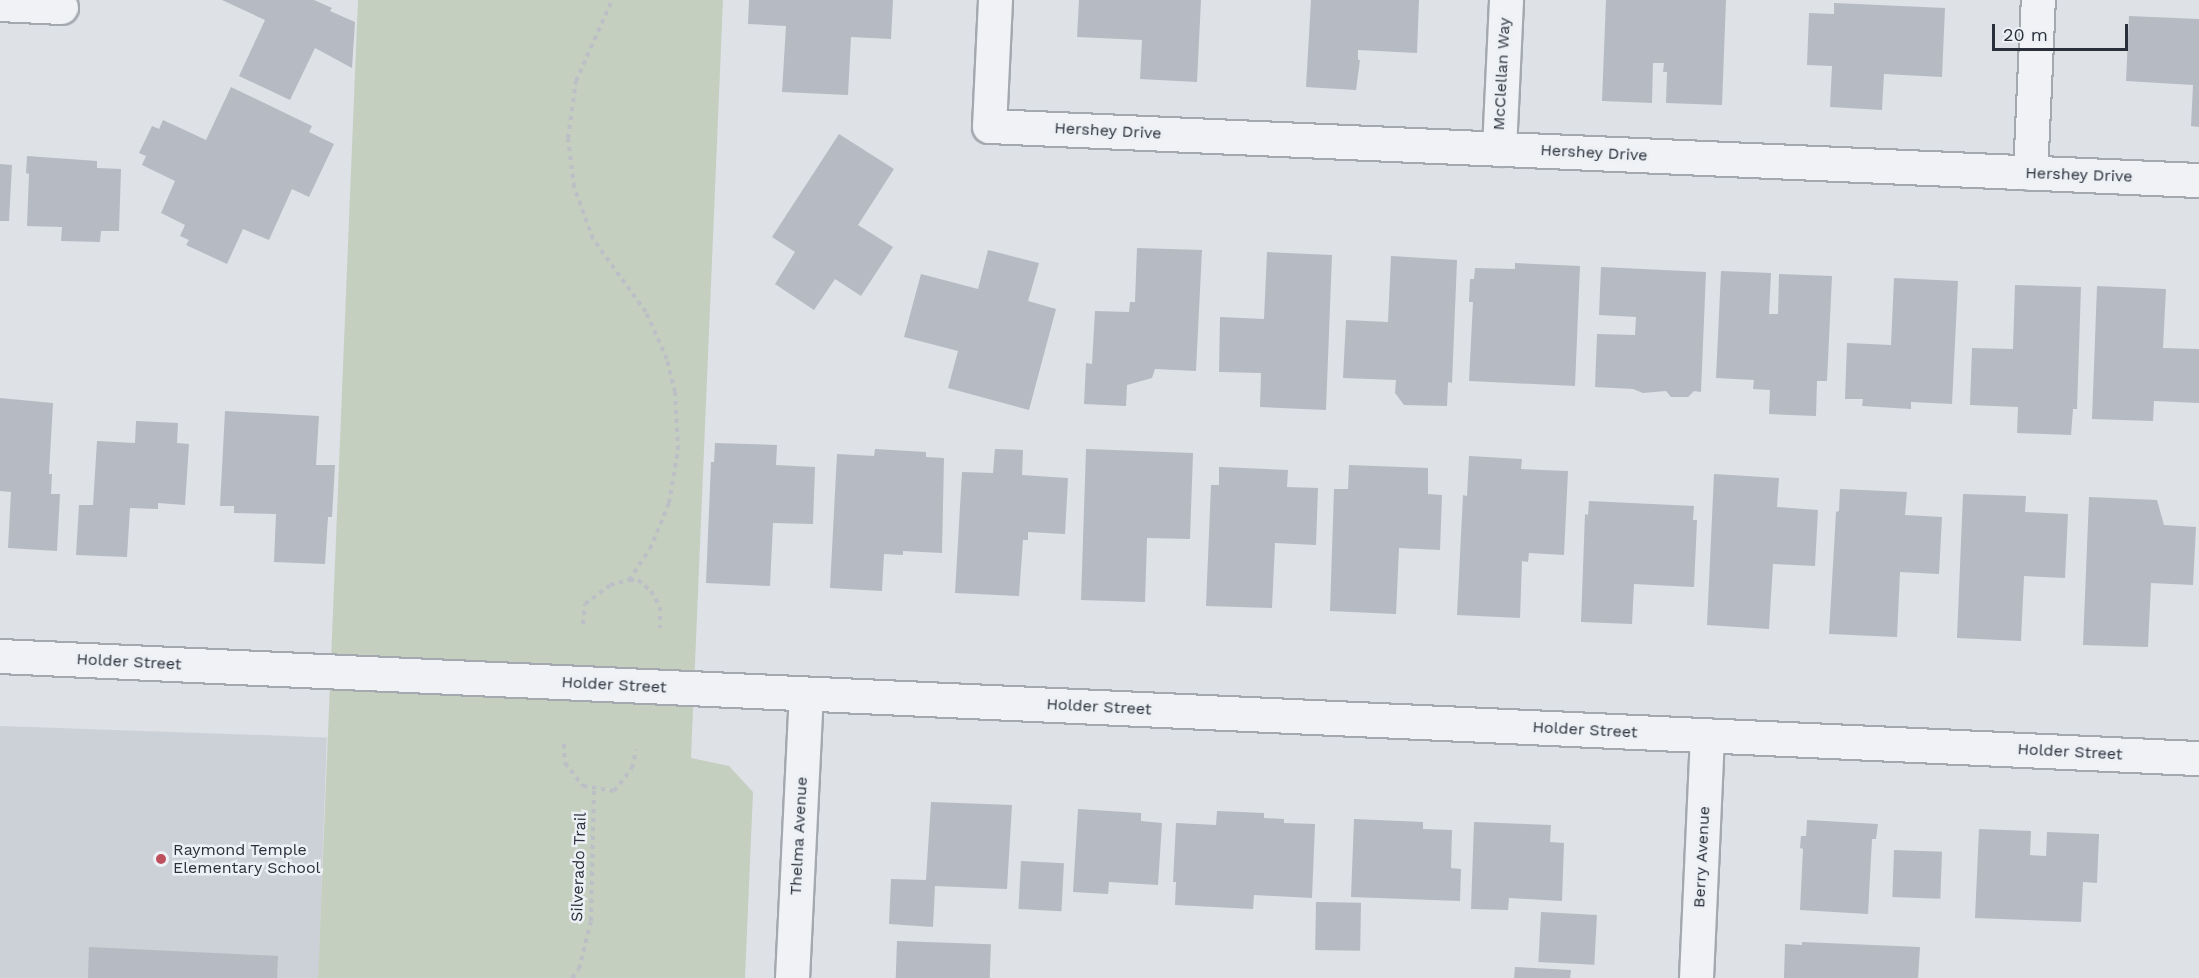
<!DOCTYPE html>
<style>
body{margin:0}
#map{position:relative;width:2199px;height:978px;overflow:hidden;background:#dee1e6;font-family:"Work Sans",sans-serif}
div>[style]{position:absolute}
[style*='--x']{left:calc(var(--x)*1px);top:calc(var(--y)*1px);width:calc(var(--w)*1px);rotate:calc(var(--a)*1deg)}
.built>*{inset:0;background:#ccd0d7;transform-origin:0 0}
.green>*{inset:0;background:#c4cfc0}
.building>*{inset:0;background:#b6bac2;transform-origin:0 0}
.path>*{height:4px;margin-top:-2px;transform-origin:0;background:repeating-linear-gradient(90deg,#bcbfc5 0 4.5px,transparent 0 9px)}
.roads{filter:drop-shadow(2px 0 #a4a8af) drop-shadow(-2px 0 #a4a8af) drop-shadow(0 2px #a4a8af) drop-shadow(0 -2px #a4a8af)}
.street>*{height:33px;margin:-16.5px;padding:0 16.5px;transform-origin:16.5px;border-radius:16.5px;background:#f0f2f5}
.dots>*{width:16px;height:16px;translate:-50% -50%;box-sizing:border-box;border:3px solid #edf0f4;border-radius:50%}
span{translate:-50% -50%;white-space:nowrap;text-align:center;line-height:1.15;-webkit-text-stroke:5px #edf0f4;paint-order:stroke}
.street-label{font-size:16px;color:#292f3b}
.poi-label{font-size:16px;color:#292f3b}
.left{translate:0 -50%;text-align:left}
.scale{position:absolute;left:1992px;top:24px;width:136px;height:27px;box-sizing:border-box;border:3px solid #292f3b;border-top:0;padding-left:8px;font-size:18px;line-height:21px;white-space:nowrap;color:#292f3b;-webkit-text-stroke:4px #edf0f4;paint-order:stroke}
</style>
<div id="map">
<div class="built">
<i style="left:0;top:726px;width:327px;height:252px;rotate:2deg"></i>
</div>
<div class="green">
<i style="clip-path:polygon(358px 0,723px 0,691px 758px,729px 766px,753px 792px,745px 978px,318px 978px)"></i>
</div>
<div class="building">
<i style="clip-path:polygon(222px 0,314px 0,332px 8px,330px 11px,355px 22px,352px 68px,315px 48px,290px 100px,239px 76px,265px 20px)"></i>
<i style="clip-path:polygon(749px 0,893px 0,891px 39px,851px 37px,848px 95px,782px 92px,786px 26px,748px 24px)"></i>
<i style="clip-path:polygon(1079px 0,1201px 0,1197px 82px,1140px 79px,1142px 40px,1077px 37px)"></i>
<i style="clip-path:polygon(1311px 0,1419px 0,1417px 53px,1358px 50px,1358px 60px,1360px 60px,1356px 90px,1306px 87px)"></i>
<i style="clip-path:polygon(1606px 0,1726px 0,1722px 105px,1666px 103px,1667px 72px,1663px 72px,1664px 63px,1653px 63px,1652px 103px,1602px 101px)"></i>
<i style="clip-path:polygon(1834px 3px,1945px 8px,1942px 77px,1884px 74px,1882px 110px,1830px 107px,1832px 66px,1807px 65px,1809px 13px,1834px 14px)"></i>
<i style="clip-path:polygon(2129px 16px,2199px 19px,2199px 127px,2191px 126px,2193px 85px,2126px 81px)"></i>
<i style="clip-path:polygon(231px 87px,312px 126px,309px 132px,334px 144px,309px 197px,292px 189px,269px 240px,243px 229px,227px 264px,186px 245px,189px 240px,180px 236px,185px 225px,161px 213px,175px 181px,142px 165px,146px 156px,139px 153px,152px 126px,159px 129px,163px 120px,206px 140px)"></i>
<i style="clip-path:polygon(839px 134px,894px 169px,858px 225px,893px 247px,861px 296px,835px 279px,814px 310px,775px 284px,795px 252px,772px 237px)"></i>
<i style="clip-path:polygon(27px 156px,97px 161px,97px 168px,121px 169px,119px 231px,101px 231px,100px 242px,61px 241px,62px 227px,27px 226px,29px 174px,26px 173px)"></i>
<i style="clip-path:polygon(0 164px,12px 165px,9px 221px,0 221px)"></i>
<i style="clip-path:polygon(1137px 248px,1202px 250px,1196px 371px,1155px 369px,1152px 378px,1127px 385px,1126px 406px,1084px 404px,1086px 363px,1092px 364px,1095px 311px,1129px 312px,1130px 302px,1135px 302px)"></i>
<i style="clip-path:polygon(988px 250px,1039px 263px,1028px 301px,1056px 309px,1029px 410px,948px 388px,958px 351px,904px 337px,921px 274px,978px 289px)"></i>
<i style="clip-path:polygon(1267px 252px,1332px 255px,1326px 410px,1260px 407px,1261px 373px,1219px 372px,1220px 317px,1264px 319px)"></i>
<i style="clip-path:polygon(1391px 256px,1457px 260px,1452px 383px,1448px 382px,1447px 406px,1404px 405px,1395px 393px,1396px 380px,1343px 378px,1346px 320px,1388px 322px)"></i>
<i style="clip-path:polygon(1515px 263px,1580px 266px,1575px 386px,1469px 381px,1473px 302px,1469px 302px,1470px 279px,1474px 279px,1475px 268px,1515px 269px)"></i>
<i style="clip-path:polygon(1601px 267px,1706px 272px,1701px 392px,1694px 391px,1688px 397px,1671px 397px,1666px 391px,1643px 393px,1633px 389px,1595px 387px,1597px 334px,1635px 335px,1636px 317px,1599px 315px)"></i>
<i style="clip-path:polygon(1721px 271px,1771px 273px,1769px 314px,1778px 314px,1779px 274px,1832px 276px,1827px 381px,1817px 381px,1816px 416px,1769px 414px,1770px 390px,1753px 389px,1754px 380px,1716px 378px)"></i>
<i style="clip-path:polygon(1894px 278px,1958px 281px,1952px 404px,1911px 402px,1911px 409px,1862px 406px,1863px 399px,1845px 399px,1847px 343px,1891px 345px)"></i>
<i style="clip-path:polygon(2015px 285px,2081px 287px,2077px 409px,2073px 409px,2071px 435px,2017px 433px,2018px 407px,1970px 405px,1972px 348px,2013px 349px)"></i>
<i style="clip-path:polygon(2097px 286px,2166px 289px,2163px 348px,2199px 349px,2199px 403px,2154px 401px,2153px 421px,2092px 419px)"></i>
<i style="clip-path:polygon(0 398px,53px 403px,49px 474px,52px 474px,51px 494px,60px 494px,57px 551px,8px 548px,11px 492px,0 491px)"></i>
<i style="clip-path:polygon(225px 411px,319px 416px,316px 465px,335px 465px,332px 517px,328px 517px,325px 564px,274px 562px,276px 514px,234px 513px,234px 506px,220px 506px)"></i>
<i style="clip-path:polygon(136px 421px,178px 423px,177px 443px,189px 444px,185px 505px,158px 503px,158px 509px,130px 508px,127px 557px,76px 555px,79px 505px,93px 505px,97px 441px,135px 443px)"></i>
<i style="clip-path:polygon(715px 443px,777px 445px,776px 465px,815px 467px,813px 524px,773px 523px,770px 586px,706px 583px,711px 462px,714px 462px)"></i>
<i style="clip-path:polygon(875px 449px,926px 452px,926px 457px,944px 458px,942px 553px,903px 551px,903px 555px,884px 554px,882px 591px,830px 588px,837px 454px,874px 456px)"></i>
<i style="clip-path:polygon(995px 449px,1023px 450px,1022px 475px,1068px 478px,1065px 534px,1028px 532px,1028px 540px,1023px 540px,1019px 596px,955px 593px,962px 472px,993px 473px)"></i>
<i style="clip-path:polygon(1086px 449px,1193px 453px,1190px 539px,1147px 538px,1145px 602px,1081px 600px)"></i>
<i style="clip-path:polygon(1469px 456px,1522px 459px,1521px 469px,1568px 471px,1564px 555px,1529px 553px,1528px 562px,1522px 561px,1520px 618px,1457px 615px,1463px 495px,1467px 496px)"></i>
<i style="clip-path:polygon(1349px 465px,1428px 468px,1428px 494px,1442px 495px,1440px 550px,1399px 548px,1396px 614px,1330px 611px,1334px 489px,1348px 489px)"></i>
<i style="clip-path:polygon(1219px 467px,1288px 470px,1287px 487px,1318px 488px,1316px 545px,1275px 543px,1272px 608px,1206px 606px,1211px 485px,1219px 485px)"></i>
<i style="clip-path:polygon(1714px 474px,1779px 478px,1777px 507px,1818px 510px,1815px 566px,1773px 564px,1769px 629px,1707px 625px)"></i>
<i style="clip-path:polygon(1840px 489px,1907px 492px,1905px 515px,1942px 517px,1939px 574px,1900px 572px,1897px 637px,1829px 634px,1836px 512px,1839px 511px)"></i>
<i style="clip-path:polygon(1963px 494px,2026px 496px,2025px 512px,2068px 514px,2065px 578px,2024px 576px,2021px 641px,1957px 638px)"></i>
<i style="clip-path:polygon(2089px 497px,2157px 500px,2164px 525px,2196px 527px,2193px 585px,2151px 583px,2148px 647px,2083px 645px)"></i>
<i style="clip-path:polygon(1589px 501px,1694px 506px,1693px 520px,1697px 520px,1694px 587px,1634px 584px,1632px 624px,1581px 622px,1585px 514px,1588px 515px)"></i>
<i style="clip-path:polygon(931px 802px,1012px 805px,1007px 889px,935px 886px,933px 927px,889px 924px,891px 879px,926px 880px)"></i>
<i style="clip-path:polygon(1078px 809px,1141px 813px,1141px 821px,1162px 823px,1158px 885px,1109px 882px,1108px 894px,1073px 892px)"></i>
<i style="clip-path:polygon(1217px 811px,1264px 813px,1264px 818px,1284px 819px,1284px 823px,1315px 824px,1312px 898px,1254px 895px,1253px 909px,1175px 905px,1176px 882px,1173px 882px,1176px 823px,1216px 825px)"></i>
<i style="clip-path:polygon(1354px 819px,1423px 822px,1423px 829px,1452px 830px,1451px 868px,1461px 869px,1460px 901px,1351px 897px)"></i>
<i style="clip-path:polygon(1807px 820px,1878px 824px,1876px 839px,1872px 839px,1868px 914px,1800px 910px,1803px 849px,1800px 848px,1801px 836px,1806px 836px)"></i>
<i style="clip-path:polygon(1474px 822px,1551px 825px,1550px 842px,1564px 843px,1562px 901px,1509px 898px,1508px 910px,1471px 909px)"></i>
<i style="clip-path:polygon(1979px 829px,2031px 831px,2030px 855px,2046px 856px,2047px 832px,2099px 834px,2097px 883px,2083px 882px,2081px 922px,1975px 918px)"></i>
<i style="left:1894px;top:850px;width:48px;height:47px;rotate:2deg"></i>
<i style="left:1021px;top:861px;width:43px;height:48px;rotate:3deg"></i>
<i style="left:1316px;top:902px;width:45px;height:48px;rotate:1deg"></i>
<i style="left:1541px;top:912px;width:56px;height:50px;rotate:3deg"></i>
<i style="left:897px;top:941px;width:94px;height:37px;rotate:2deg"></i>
<i style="clip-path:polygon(1802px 942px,1920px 947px,1918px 978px,1784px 978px,1785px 944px,1802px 945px)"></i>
<i style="clip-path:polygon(89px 947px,278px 956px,277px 978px,88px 978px)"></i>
<i style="clip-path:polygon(1515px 967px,1571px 970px,1570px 978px,1514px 978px)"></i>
</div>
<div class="path">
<i style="--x:629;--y:580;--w:9;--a:0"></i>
<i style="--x:638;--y:580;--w:17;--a:40"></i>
<i style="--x:651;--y:591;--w:18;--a:61"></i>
<i style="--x:660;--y:607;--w:21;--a:90"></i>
<i style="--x:583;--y:624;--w:20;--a:-84"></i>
<i style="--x:585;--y:604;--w:31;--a:-37"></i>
<i style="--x:610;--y:585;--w:20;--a:-15"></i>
<i style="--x:629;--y:580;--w:37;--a:-56"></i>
<i style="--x:650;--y:549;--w:50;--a:-67.6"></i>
<i style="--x:669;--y:503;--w:54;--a:-80.4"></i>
<i style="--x:678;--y:450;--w:58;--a:-93"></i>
<i style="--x:675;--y:392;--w:34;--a:-104"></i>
<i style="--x:667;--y:359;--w:51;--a:-114.1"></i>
<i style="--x:646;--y:312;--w:90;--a:-126"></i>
<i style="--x:593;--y:239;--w:55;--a:-110.1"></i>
<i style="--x:574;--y:187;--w:49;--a:-97"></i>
<i style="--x:568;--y:138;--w:58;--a:-82"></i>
<i style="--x:576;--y:81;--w:89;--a:-66"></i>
<i style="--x:564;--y:744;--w:19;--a:87"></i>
<i style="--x:565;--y:763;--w:29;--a:52"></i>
<i style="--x:583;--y:786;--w:31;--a:9"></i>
<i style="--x:614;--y:791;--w:29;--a:-52"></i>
<i style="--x:632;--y:768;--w:19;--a:-78"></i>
<i style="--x:572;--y:978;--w:11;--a:-52"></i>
<i style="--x:579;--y:969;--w:49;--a:-76"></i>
<i style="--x:591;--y:921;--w:132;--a:-88.7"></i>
</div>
<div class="roads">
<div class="street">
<i style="--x:995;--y:0;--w:126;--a:92.7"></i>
<i style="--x:989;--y:126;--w:1211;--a:2.56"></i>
<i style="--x:0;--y:4;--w:61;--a:2.8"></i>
<i style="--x:1499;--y:149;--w:149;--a:-87.3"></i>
<i style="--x:2030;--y:173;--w:173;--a:-87.4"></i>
<i style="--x:0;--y:656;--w:2201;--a:2.66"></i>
<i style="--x:792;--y:978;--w:284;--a:-87.2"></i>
<i style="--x:1696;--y:978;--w:243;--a:-87.4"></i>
</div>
</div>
<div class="dots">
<i style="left:161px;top:859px;background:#be505e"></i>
</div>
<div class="street-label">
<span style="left:1502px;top:74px;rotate:-87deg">McClellan Way</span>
<span style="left:1108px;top:131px;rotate:3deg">Hershey Drive</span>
<span style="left:1594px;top:153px;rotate:3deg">Hershey Drive</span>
<span style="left:2079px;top:175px;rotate:2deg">Hershey Drive</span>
<span style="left:129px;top:662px;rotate:3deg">Holder Street</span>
<span style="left:614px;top:685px;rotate:3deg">Holder Street</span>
<span style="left:1099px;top:707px;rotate:3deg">Holder Street</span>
<span style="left:1585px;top:730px;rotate:3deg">Holder Street</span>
<span style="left:2070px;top:752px;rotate:3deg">Holder Street</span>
<span style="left:799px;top:836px;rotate:-87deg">Thelma Avenue</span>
<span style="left:1702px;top:857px;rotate:-87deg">Berry Avenue</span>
<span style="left:579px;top:867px;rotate:-88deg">Silverado Trail</span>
</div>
<div class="poi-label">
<span class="left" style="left:173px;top:859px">Raymond Temple<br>Elementary School</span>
</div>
<div class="scale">20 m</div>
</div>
